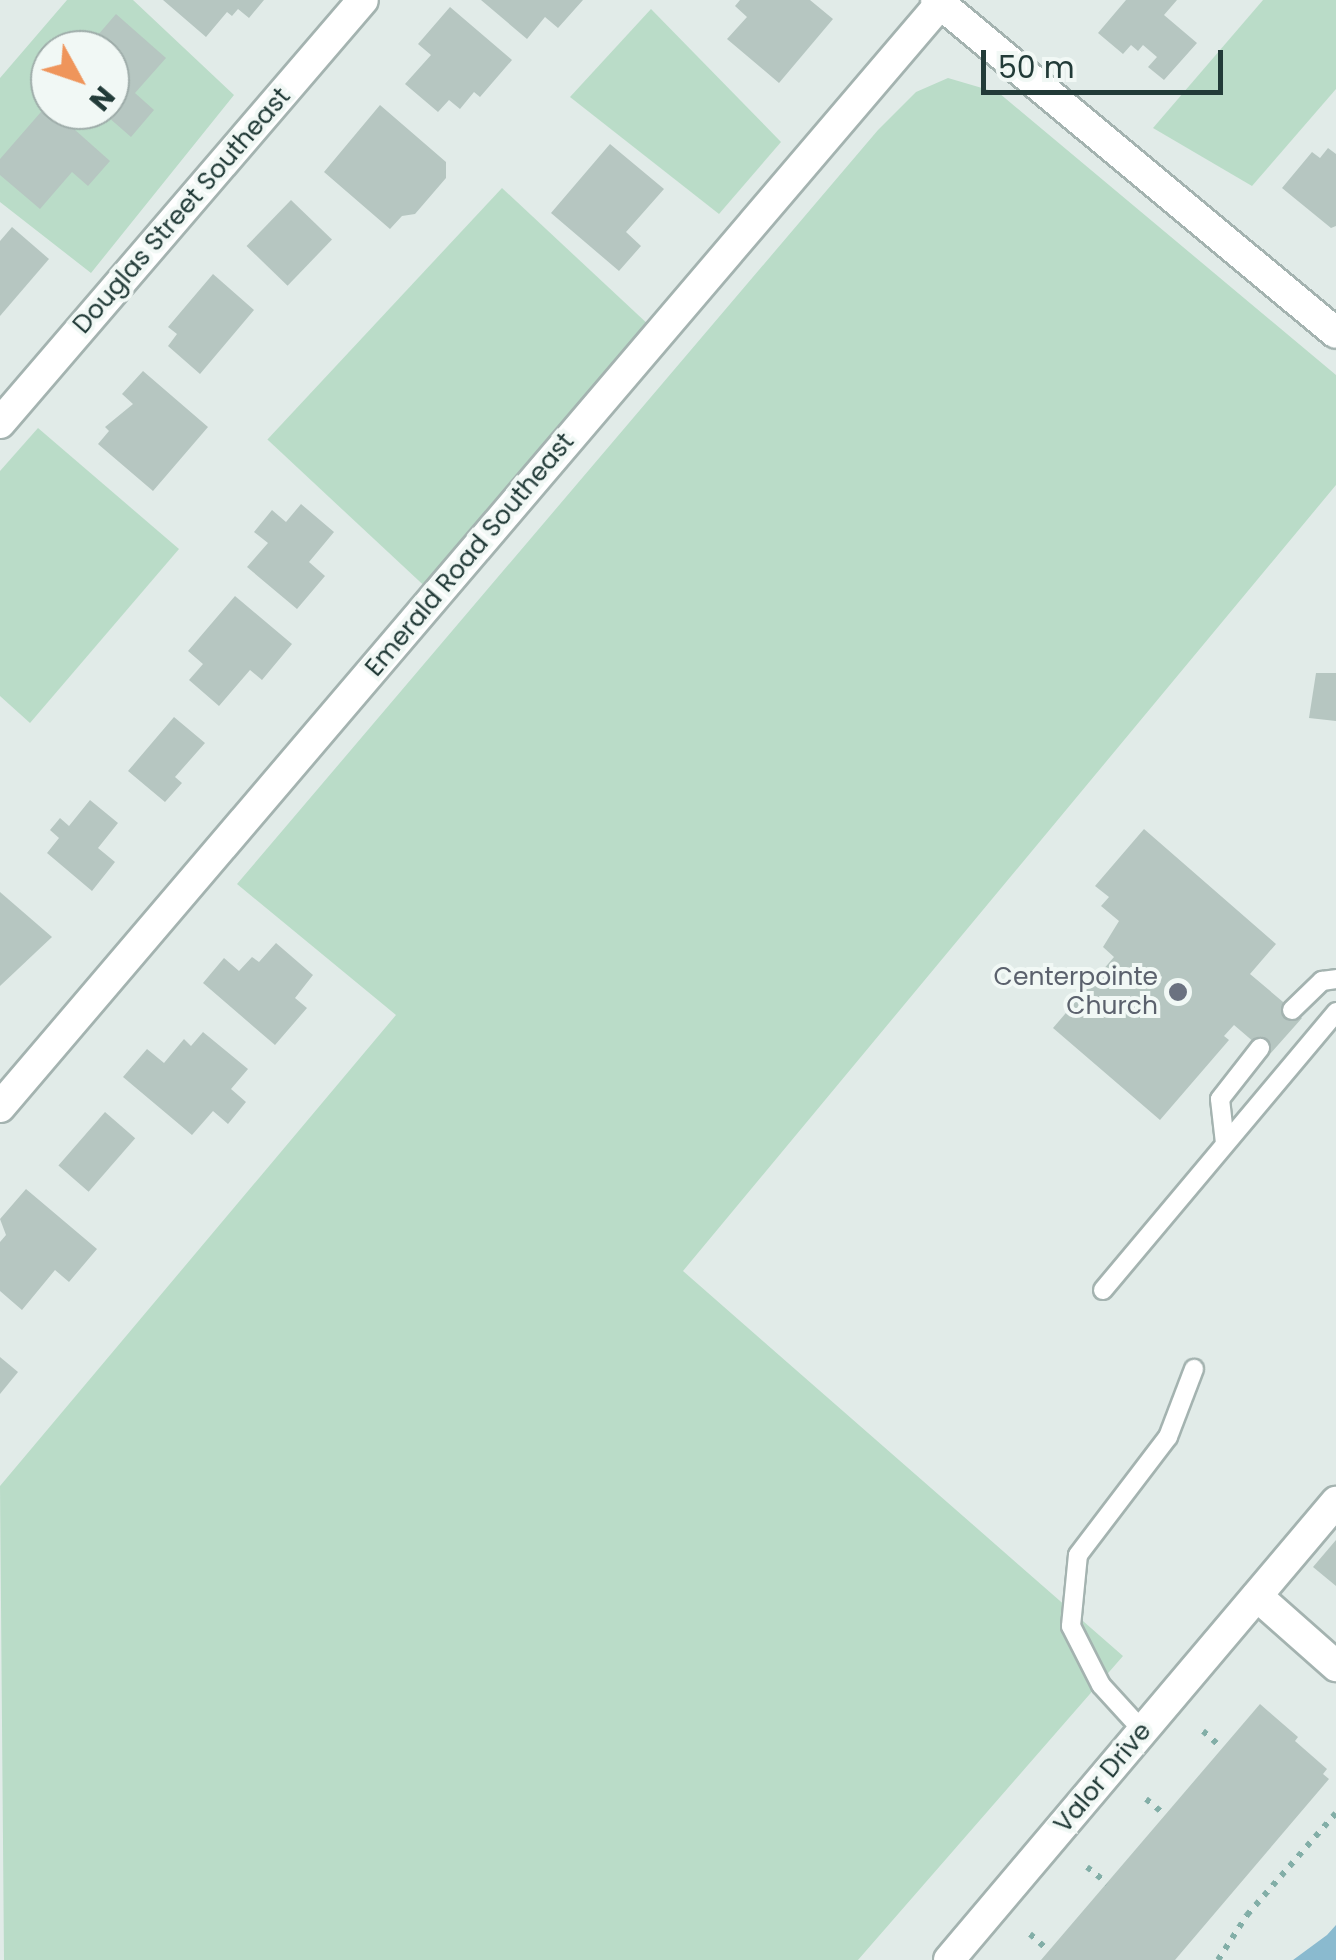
<!DOCTYPE html>
<style>
body{margin:0}
#map{position:relative;width:1336px;height:1960px;overflow:hidden;background:#e1ebe8;font-family:Poppins,sans-serif}
div>[style]{position:absolute}
[style*='--x']{left:calc(var(--x)*1px);top:calc(var(--y)*1px);width:calc(var(--w)*1px);rotate:calc(var(--a)*1deg)}
.green>*{inset:0;background:#badcc8;transform-origin:0 0}
.water>*{inset:0;background:#8abacf}
.building>*{inset:0;background:#b6c6c1;transform-origin:0 0}
.path>*{height:6px;margin-top:-3px;transform-origin:0;background:repeating-linear-gradient(90deg,#82aea7 0 5px,transparent 0 13px)}
.roads{filter:drop-shadow(2px 0 #a4b3b0) drop-shadow(-2px 0 #a4b3b0) drop-shadow(0 2px #a4b3b0) drop-shadow(0 -2px #a4b3b0)}
.lane>*{height:18px;margin:-9px;padding:0 9px;transform-origin:9px;border-radius:9px;background:#fff}
.street>*{height:30px;margin:-15px;padding:0 15px;transform-origin:15px;border-radius:15px;background:#fff}
.dots>*{width:28px;height:28px;translate:-50% -50%;box-sizing:border-box;border:5px solid #f1f8f5;border-radius:50%}
span{translate:-50% -50%;white-space:nowrap;text-align:center;line-height:1.15;-webkit-text-stroke:8px #f1f8f5;paint-order:stroke}
.street-label{font-size:25px;color:#223b38}
.worship-label{font-size:25px;color:#5b616d}
.right{translate:-100% -50%;text-align:right}
.north{position:absolute;left:30px;top:30px;width:100px;height:100px;box-sizing:border-box;background:#f1f8f5;border:2px solid #9eaca9;border-radius:50%;rotate:130deg;font-size:28px;font-weight:700;line-height:40px;text-align:center;color:#223b38}
.north::after{content:'';display:block;margin:auto;width:35px;height:45px;background:#ef955b;clip-path:polygon(50% 0,100% 100%,50% 72%,0 100%)}
.scale{position:absolute;left:981px;top:50px;width:242px;height:45px;box-sizing:border-box;border:5px solid #223b38;border-top:0;padding-left:12px;font-size:30px;line-height:35px;white-space:nowrap;color:#223b38;-webkit-text-stroke:8px #f1f8f5;paint-order:stroke}
</style>
<div id="map">
<div class="green">
<i style="clip-path:polygon(evenodd,67px 0,133px 0,234px 95px,91px 273px,0 202px,0 78px,67px 0,50px 50px,110px 50px,110px 110px,50px 110px,50px 50px)"></i>
<i style="clip-path:polygon(1263px 0,1336px 0,1336px 89px,1252px 186px,1153px 128px)"></i>
<i style="clip-path:polygon(651px 9px,781px 142px,719px 214px,570px 97px)"></i>
<i style="clip-path:polygon(948px 78px,999px 93px,1336px 375px,1336px 485px,683px 1271px,1123px 1656px,858px 1960px,4px 1960px,0 1486px,396px 1015px,237px 884px,878px 130px,916px 92px)"></i>
<i style="left:502px;top:188px;width:214px;height:344px;rotate:43deg"></i>
<i style="clip-path:polygon(38px 428px,179px 549px,30px 723px,0 696px,0 471px)"></i>
</div>
<div class="water">
<i style="clip-path:polygon(1336px 1925px,1336px 1960px,1293px 1960px,1327px 1935px)"></i>
</div>
<div class="building">
<i style="clip-path:polygon(163px 0,264px 0,249px 18px,238px 9px,232px 16px,227px 12px,206px 37px)"></i>
<i style="clip-path:polygon(481px 0,583px 0,558px 28px,545px 17px,527px 39px)"></i>
<i style="clip-path:polygon(740px 0,810px 0,833px 19px,779px 83px,727px 39px,747px 17px,735px 6px)"></i>
<i style="clip-path:polygon(1126px 0,1177px 0,1164px 15px,1197px 43px,1164px 80px,1148px 67px,1157px 57px,1143px 45px,1138px 51px,1131px 45px,1123px 54px,1098px 33px)"></i>
<i style="clip-path:polygon(450px 7px,512px 60px,480px 97px,474px 92px,460px 109px,449px 100px,438px 112px,405px 84px,431px 55px,418px 44px)"></i>
<i style="clip-path:polygon(116px 14px,166px 58px,135px 93px,154px 110px,131px 137px,100px 110px,110px 110px,110px 50px,85px 50px)"></i>
<i style="clip-path:polygon(47px 105px,110px 161px,88px 186px,72px 172px,40px 209px,0 175px,0 159px)"></i>
<i style="clip-path:polygon(380px 105px,446px 162px,446px 178px,415px 214px,402px 216px,390px 229px,324px 172px)"></i>
<i style="clip-path:polygon(610px 144px,664px 189px,626px 232px,641px 246px,619px 271px,551px 213px)"></i>
<i style="clip-path:polygon(1328px 148px,1336px 154px,1336px 226px,1331px 228px,1282px 188px,1312px 152px,1320px 158px)"></i>
<i style="left:291px;top:200px;width:57px;height:64px;rotate:44deg"></i>
<i style="clip-path:polygon(12px 227px,49px 259px,0 316px,0 241px)"></i>
<i style="clip-path:polygon(213px 274px,254px 310px,200px 374px,168px 346px,177px 334px,168px 327px)"></i>
<i style="clip-path:polygon(143px 371px,208px 427px,153px 491px,98px 444px,109px 431px,105px 427px,133px 404px,122px 394px)"></i>
<i style="clip-path:polygon(301px 504px,334px 532px,309px 562px,325px 576px,297px 609px,247px 567px,268px 543px,254px 532px,272px 510px,286px 522px)"></i>
<i style="clip-path:polygon(235px 596px,292px 644px,262px 680px,250px 670px,219px 706px,189px 680px,203px 664px,188px 651px)"></i>
<i style="clip-path:polygon(1316px 673px,1336px 673px,1336px 721px,1309px 718px)"></i>
<i style="clip-path:polygon(174px 717px,205px 743px,175px 777px,182px 783px,165px 802px,128px 771px)"></i>
<i style="clip-path:polygon(90px 800px,118px 823px,98px 848px,115px 862px,92px 891px,47px 853px,59px 838px,50px 830px,60px 818px,69px 826px)"></i>
<i style="clip-path:polygon(1144px 829px,1276px 944px,1250px 974px,1302px 1018px,1269px 1055px,1234px 1025px,1224px 1036px,1229px 1040px,1160px 1120px,1053px 1028px,1114px 957px,1103px 947px,1119px 921px,1101px 906px,1109px 897px,1095px 886px)"></i>
<i style="clip-path:polygon(0 892px,52px 937px,0 986px)"></i>
<i style="clip-path:polygon(276px 943px,313px 975px,295px 998px,307px 1008px,275px 1045px,203px 983px,224px 958px,239px 971px,252px 957px,259px 962px)"></i>
<i style="clip-path:polygon(203px 1032px,248px 1069px,231px 1089px,246px 1102px,228px 1124px,213px 1111px,192px 1135px,123px 1077px,147px 1049px,164px 1063px,184px 1039px,191px 1046px)"></i>
<i style="left:105px;top:1112px;width:40px;height:71px;rotate:41deg"></i>
<i style="clip-path:polygon(26px 1189px,97px 1249px,69px 1282px,55px 1270px,22px 1310px,0 1291px,0 1242px,6px 1235px,0 1219px)"></i>
<i style="clip-path:polygon(0 1357px,18px 1372px,0 1394px)"></i>
<i style="clip-path:polygon(1336px 1540px,1336px 1586px,1313px 1567px)"></i>
<i style="clip-path:polygon(1260px 1704px,1298px 1737px,1295px 1741px,1327px 1769px,1323px 1774px,1329px 1779px,1175px 1960px,1041px 1960px)"></i>
</div>
<div class="path">
<i style="--x:1203;--y:1731;--w:25;--a:42"></i>
<i style="--x:1146;--y:1799;--w:25;--a:40"></i>
<i style="--x:1087;--y:1867;--w:26;--a:39"></i>
<i style="--x:1030;--y:1934;--w:25;--a:42"></i>
<i style="--x:1218;--y:1960;--w:54;--a:-57.2"></i>
<i style="--x:1247;--y:1915;--w:135;--a:-48.9"></i>
</div>
<div class="roads">
<div class="lane">
<i style="--x:1292;--y:1010;--w:42;--a:-44"></i>
<i style="--x:1322;--y:981;--w:14;--a:-8"></i>
<i style="--x:1225;--y:1143;--w:44;--a:-96.5"></i>
<i style="--x:1220;--y:1099;--w:65;--a:-51.9"></i>
<i style="--x:1103;--y:1290;--w:363;--a:-50"></i>
<i style="--x:1143;--y:1731;--w:62;--a:-132.4"></i>
<i style="--x:1101;--y:1685;--w:66;--a:-117"></i>
<i style="--x:1071;--y:1626;--w:71;--a:-84.4"></i>
<i style="--x:1078;--y:1555;--w:148;--a:-52.7"></i>
<i style="--x:1168;--y:1437;--w:73;--a:-69.1"></i>
</div>
<div class="street">
<i style="--x:936;--y:0;--w:520;--a:39.78"></i>
<i style="--x:0;--y:423;--w:557;--a:-49.37"></i>
<i style="--x:0;--y:1107;--w:1449;--a:-49.56"></i>
<i style="--x:1257;--y:1596;--w:106;--a:41.5"></i>
<i style="--x:949;--y:1960;--w:600;--a:-49.8"></i>
</div>
</div>
<div class="dots">
<i style="left:1178px;top:992px;background:#6b7280"></i>
</div>
<div class="street-label">
<span style="left:182px;top:211px;rotate:-49deg">Douglas Street Southeast</span>
<span style="left:470px;top:555px;rotate:-50deg">Emerald Road Southeast</span>
<span style="left:1103px;top:1778px;rotate:-50deg">Valor Drive</span>
</div>
<div class="worship-label">
<span class="right" style="left:1158px;top:992px">Centerpointe<br>Church</span>
</div>
<div class="north">N</div>
<div class="scale">50 m</div>
</div>
